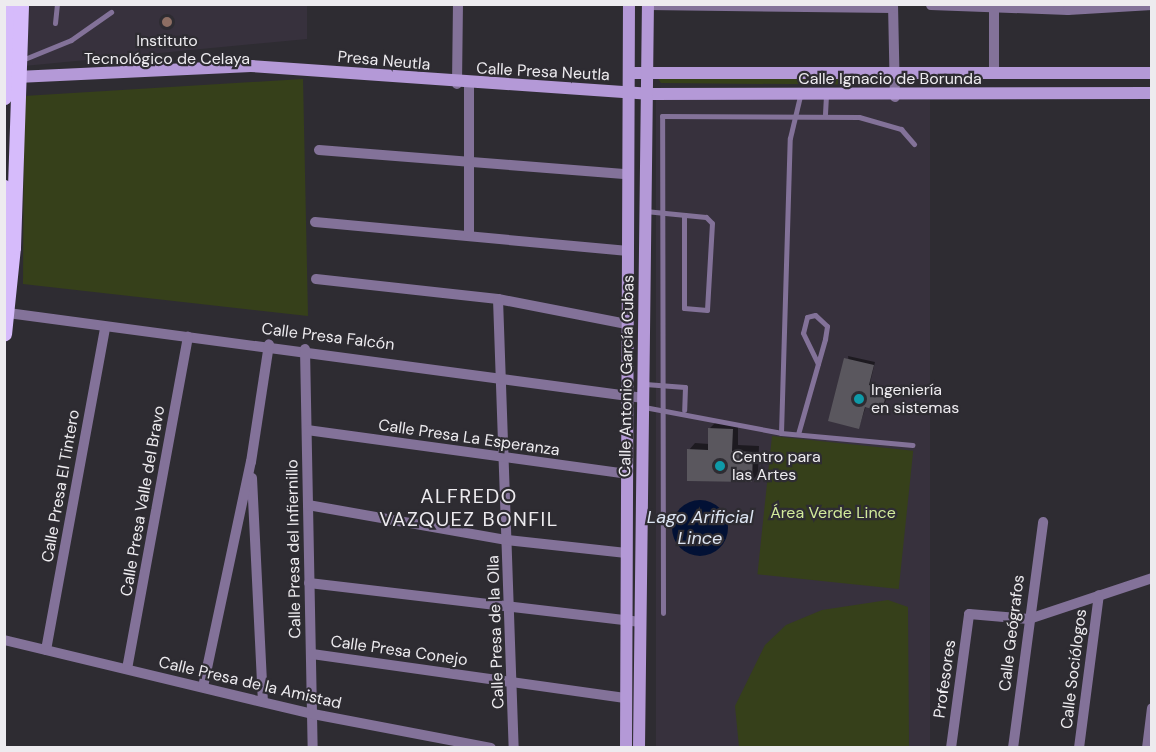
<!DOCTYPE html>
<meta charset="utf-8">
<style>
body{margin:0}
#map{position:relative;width:1156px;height:752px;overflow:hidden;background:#2e2c32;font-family:"DM Sans",sans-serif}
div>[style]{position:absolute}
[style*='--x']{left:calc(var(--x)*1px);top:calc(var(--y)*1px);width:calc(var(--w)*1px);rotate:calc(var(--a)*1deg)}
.built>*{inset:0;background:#37313d;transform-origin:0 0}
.green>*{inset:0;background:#36401a;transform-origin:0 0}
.water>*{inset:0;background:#021135}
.round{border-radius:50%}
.shadow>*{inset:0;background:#0007}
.building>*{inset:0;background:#5a575e}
.lane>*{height:5px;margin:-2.5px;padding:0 2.5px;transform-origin:2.5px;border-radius:2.5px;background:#837299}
.street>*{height:10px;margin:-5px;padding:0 5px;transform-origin:5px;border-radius:5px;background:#837299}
.secondary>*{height:12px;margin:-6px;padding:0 6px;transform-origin:6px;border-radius:6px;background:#b499d7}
.primary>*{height:15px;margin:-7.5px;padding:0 7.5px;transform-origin:7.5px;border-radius:7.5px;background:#d6bbfb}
.dots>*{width:16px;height:16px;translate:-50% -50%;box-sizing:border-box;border:3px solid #2e2c32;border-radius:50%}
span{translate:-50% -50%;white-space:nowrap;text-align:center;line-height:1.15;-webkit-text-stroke:4.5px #2e2c32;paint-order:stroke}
.poi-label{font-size:16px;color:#edebef}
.left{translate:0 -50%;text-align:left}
.street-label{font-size:16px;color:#edebef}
.park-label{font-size:16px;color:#d2ea9b}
.water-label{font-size:18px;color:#dde5f3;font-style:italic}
.quarter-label{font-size:20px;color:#edebef;letter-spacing:1.5px}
.frame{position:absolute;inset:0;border:6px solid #edebef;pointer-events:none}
</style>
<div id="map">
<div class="built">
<i style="clip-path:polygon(30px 5px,307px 5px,307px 39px,24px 66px)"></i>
<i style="left:656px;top:100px;width:274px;height:648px"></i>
</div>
<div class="green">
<i style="clip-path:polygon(657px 77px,892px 78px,894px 85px,661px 83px)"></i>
<i style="clip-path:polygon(303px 79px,308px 316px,23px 284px,24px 96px)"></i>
<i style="left:772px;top:436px;width:142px;height:139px;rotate:6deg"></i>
<i style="clip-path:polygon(888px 600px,908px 607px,909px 747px,739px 747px,735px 706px,765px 645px,786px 625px,822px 610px)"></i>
</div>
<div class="water">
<i class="round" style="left:672px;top:500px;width:56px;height:56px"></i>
</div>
<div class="shadow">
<i style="clip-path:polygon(848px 356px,875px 362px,870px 383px,889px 387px,884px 407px,866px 406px,859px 427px)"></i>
<i style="clip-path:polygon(716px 422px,738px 423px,738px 445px,759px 446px,758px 474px,752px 481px,689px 450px,695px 443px,709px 444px,710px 428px)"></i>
</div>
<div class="building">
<i style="clip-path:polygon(844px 358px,874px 365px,869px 385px,887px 390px,882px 412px,865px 407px,859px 429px,828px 421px)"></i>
<i style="clip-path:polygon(708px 428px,733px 429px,732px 451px,753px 452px,752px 482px,687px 481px,687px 449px,708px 450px)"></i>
</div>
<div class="lane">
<i style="--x:55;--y:23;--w:19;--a:-84"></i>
<i style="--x:22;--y:60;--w:53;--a:-22.2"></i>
<i style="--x:71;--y:40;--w:49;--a:-35"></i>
<i style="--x:825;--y:114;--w:18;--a:-87"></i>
<i style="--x:645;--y:211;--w:61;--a:5.6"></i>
<i style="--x:706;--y:217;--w:8;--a:45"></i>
<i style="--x:712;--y:223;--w:87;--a:93.3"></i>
<i style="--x:707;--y:310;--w:23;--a:-175"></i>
<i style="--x:684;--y:308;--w:93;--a:-90"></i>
<i style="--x:645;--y:384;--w:40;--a:4.3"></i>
<i style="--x:685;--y:387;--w:23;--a:92"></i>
<i style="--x:644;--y:407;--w:139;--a:10.7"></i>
<i style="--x:781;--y:433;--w:132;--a:5.2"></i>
<i style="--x:781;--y:433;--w:295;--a:-88.3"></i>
<i style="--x:790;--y:138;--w:43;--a:-76.6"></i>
<i style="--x:798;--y:434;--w:99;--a:-74.1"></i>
<i style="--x:825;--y:339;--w:13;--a:-81"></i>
<i style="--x:827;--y:326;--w:16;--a:-137"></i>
<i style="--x:815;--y:315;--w:8;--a:166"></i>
<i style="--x:807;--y:317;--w:16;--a:104"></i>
<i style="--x:803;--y:333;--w:34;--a:64"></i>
<i style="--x:663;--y:613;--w:497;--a:-90.1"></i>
<i style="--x:662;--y:116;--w:197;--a:0.3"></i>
<i style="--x:859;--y:117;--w:44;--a:15.9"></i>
<i style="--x:901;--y:129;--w:20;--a:49"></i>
</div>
<div class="street">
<i style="--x:893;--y:4;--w:93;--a:88.8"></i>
<i style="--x:648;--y:5;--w:245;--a:0.7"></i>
<i style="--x:931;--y:5;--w:137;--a:2.1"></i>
<i style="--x:1068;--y:10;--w:84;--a:-3.4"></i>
<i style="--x:994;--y:72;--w:68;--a:-90"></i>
<i style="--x:457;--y:84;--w:80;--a:-89.3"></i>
<i style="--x:319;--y:150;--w:309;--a:4.5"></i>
<i style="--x:315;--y:222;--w:312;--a:5.3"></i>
<i style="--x:469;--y:233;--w:147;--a:-90"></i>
<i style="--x:316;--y:279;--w:183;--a:6.3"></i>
<i style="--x:498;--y:299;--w:131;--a:11"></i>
<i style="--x:498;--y:299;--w:449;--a:88"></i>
<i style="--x:8;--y:313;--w:641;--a:7.62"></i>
<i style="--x:305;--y:349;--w:399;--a:88.9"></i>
<i style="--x:307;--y:430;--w:323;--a:7.8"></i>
<i style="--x:252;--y:478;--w:224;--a:87.2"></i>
<i style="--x:308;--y:505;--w:202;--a:10"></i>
<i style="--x:507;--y:540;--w:120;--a:6.2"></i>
<i style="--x:309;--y:583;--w:334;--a:6.7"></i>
<i style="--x:4;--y:640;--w:318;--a:13.5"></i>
<i style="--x:313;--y:714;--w:181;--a:10.8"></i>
<i style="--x:46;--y:650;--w:327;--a:-79.6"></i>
<i style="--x:312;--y:654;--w:316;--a:8"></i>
<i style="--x:127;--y:669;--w:338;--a:-79.6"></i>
<i style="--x:203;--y:687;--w:230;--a:-78"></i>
<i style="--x:251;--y:462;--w:119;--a:-81.3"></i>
<i style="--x:951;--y:748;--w:135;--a:-82.3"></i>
<i style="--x:969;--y:614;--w:60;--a:4.8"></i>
<i style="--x:1029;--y:619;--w:130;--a:-18.4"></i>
<i style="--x:1013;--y:748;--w:228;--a:-82.4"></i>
<i style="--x:1079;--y:748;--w:154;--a:-82.6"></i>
<i style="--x:1147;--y:748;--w:40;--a:-82.9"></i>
</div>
<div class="secondary">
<i style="--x:629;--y:73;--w:523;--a:0"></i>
<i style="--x:17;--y:77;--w:234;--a:-2.7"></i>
<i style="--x:251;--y:66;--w:398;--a:4"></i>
<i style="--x:648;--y:94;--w:504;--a:-0.11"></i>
<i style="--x:626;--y:748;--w:744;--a:-89.77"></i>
<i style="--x:639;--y:748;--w:744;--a:-89.31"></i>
</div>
<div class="primary">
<i style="--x:4;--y:97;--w:93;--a:-86.3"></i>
<i style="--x:4;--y:187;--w:61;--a:81.5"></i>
<i style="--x:13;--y:247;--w:87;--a:95.9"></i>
<i style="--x:13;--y:247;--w:243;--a:-88.1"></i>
</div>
<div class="dots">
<i style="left:167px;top:22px;background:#8d6e63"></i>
<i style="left:859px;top:399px;background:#0f9aa8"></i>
<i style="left:720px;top:466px;background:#0f9aa8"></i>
</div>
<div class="poi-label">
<span style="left:167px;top:50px">Instituto<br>Tecnológico de Celaya</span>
<span class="left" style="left:871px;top:399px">Ingeniería<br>en sistemas</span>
<span class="left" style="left:732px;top:466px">Centro para<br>las Artes</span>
</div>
<div class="street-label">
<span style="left:384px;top:61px;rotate:5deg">Presa Neutla</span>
<span style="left:543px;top:72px;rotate:3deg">Calle Presa Neutla</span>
<span style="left:890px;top:79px">Calle Ignacio de Borunda</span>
<span style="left:328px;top:337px;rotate:7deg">Calle Presa Falcón</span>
<span style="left:627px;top:376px;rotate:-89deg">Calle Antonio García Cubas</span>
<span style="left:469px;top:438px;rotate:8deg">Calle Presa La Esperanza</span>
<span style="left:61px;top:486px;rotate:-80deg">Calle Presa El Tintero</span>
<span style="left:143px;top:501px;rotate:-80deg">Calle Presa Valle del Bravo</span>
<span style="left:294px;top:549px;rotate:-91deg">Calle Presa del Infiernillo</span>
<span style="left:496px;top:632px;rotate:-92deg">Calle Presa de la Olla</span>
<span style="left:1012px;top:633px;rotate:-83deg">Calle Geógrafos</span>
<span style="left:399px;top:651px;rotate:8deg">Calle Presa Conejo</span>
<span style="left:1074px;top:669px;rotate:-83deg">Calle Sociólogos</span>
<span style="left:945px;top:679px;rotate:-82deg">Profesores</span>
<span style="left:250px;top:683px;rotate:13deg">Calle Presa de la Amistad</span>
</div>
<div class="park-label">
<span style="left:833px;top:513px">Área Verde Lince</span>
</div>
<div class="water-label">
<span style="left:700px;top:528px">Lago Arificial<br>Lince</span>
</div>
<div class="quarter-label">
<span style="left:469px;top:508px">ALFREDO<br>VAZQUEZ BONFIL</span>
</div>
<div class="frame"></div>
</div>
